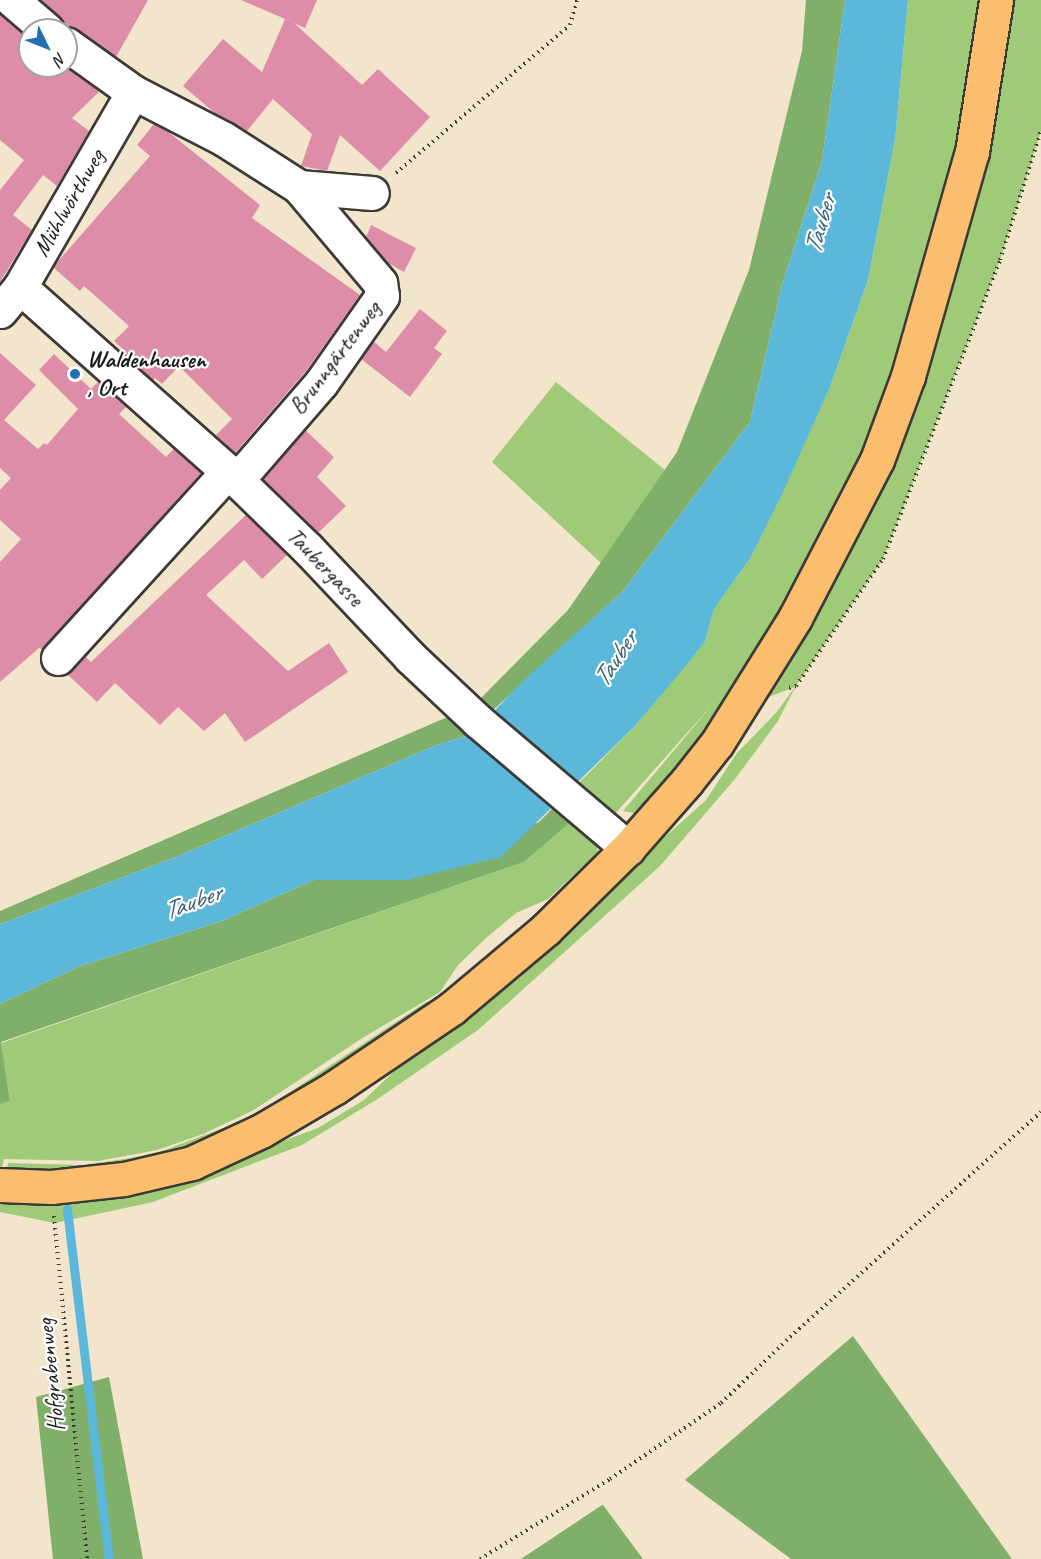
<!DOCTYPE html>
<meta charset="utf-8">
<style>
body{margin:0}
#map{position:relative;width:1041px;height:1559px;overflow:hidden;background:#f2e5cb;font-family:Caveat,sans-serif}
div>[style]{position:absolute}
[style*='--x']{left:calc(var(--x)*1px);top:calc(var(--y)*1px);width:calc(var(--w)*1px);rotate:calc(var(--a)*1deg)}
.green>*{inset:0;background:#9fcb78}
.forest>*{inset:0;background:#7faf68}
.water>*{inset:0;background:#5cb8da}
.stream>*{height:9px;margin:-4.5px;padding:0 4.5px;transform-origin:4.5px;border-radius:4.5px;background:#5cb8da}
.building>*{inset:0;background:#dd8da8}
.path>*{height:4px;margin-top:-2px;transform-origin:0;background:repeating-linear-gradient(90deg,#3c3a36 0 1.5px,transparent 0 6px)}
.roads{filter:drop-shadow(2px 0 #3c3a36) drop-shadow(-2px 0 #3c3a36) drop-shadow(0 2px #3c3a36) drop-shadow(0 -2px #3c3a36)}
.minor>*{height:33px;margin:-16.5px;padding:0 16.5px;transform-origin:16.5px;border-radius:16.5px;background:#fff}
.major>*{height:33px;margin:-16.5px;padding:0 16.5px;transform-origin:16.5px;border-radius:16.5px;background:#fabe6e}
.dots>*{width:16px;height:16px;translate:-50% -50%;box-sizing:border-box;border:3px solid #fff;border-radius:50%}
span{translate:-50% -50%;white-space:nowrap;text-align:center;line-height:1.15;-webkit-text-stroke:4.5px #fff;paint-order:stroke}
.street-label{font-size:24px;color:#1c1c1c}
.poi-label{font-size:24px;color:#1c1c1c;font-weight:700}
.left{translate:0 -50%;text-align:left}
.water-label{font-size:26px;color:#396271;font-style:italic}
.north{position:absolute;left:18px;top:18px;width:60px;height:60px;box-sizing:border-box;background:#fff;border:2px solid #a4a4a4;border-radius:50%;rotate:133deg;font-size:16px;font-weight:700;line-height:24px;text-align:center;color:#1c1c1c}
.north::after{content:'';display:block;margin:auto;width:21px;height:27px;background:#1f6fb2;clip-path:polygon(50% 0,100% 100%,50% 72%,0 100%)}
</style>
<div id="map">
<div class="green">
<i style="clip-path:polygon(908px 0,1041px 0,1041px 131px,1000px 260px,883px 559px,796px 686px,778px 721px,735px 779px,660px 866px,478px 1030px,376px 1100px,302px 1145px,153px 1202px,55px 1223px,0 1212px,0 1205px,18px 1201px,256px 1151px,318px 1128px,364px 1100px,409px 1057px,550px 948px,587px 914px,647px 853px,706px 800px,737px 753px,776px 713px,795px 687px,740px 708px,639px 814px,623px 811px,712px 705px,614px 815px,578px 784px,634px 727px,705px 642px,714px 609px,751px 557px,830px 387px,868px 280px,895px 140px)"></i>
<i style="clip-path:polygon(556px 382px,665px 470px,601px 563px,492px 462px)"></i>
<i style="clip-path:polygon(574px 819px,595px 837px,598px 852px,548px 899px,516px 913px,486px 938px,458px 965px,440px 992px,364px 1037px,252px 1111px,203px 1134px,157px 1150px,98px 1161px,4px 1159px,0 1177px,0 1104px,10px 1101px,1px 1043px,524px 862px)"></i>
<i style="clip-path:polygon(426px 1002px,429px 1003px,324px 1075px,224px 1134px,178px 1151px,132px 1163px,44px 1172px,7px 1169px,8px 1163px,83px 1165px,131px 1158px,162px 1151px,226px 1127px,266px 1108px)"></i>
</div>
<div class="forest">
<i style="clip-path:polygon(806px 0,845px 0,822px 161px,782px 285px,750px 422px,623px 591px,491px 712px,478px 701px,568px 610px,677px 452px,749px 270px,802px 51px)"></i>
<i style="clip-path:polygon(452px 715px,472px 734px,434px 746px,176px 857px,0 924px,0 911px)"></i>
<i style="clip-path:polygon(557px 804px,574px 819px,524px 862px,1px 1042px,10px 1101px,0 1104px,0 1004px,80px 966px,222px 921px,314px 880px,407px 880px,539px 822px)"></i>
<i style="clip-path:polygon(853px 1336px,1012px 1559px,791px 1559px,685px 1480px)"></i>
<i style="clip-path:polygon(109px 1377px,143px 1559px,53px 1559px,36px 1397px)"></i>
<i style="clip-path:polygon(603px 1505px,643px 1559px,521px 1559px,602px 1505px)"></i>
</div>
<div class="water">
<i style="clip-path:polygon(845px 0,908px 0,895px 140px,868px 280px,830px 387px,783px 492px,751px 557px,714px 609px,705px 642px,674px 680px,634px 727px,501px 857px,407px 880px,314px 880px,222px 921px,80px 966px,0 1004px,0 924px,176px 857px,434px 746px,472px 734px,524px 680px,623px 591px,750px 422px,782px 285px,822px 161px)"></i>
</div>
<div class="stream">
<i style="--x:67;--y:1209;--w:353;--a:83.2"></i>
</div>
<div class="building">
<i style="clip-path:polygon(41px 0,148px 0,116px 57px,77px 29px,65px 26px,59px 16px)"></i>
<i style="clip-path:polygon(241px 0,317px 0,305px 28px,294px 23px,362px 85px,378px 69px,430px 117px,380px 171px,340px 135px,327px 171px,301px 166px,312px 134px,273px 99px,247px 131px,216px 114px,183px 86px,223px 39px,262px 72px,285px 19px)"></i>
<i style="clip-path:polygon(0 14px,30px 40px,30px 66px,65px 66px,100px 91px,72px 118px,89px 131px,57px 186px,43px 175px,13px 215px,32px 230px,0 282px,0 190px,24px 160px,0 140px)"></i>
<i style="clip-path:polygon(154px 124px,167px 131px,260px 205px,252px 218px,360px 295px,306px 371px,235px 453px,216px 435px,232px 419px,179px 366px,162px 384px,155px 378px,153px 380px,125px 355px,127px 353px,114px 341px,129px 326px,84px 286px,80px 291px,53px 267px,150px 156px,137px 145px)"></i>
<i style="clip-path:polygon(371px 225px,416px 248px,404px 272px,388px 263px,366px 237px)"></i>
<i style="clip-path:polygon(420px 309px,447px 331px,434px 348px,442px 354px,410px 397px,361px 359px,373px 341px,386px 352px)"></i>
<i style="clip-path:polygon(0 353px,36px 385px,4px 420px,38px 449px,44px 443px,47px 445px,78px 409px,39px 370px,54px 354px,91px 389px,98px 382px,126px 407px,119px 414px,166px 457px,174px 449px,201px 473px,42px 650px,39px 648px,0 682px,0 562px,21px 539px,0 520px,0 490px,11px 478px,0 468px)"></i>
<i style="clip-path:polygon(305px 430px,334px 457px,317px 477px,346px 506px,318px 533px,263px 479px)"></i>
<i style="clip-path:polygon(246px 515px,287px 555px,262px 579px,244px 560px,206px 595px,288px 671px,329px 643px,348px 672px,245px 742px,225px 713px,204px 731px,178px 707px,160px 725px,115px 683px,97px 702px,67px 674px,85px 656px,91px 662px)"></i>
</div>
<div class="path">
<i style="--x:396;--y:173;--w:228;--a:-40.4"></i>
<i style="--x:570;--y:25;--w:26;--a:-74"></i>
<i style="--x:789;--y:688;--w:7;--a:-16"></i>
<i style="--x:796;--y:686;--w:154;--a:-55.6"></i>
<i style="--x:883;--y:559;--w:321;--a:-68.6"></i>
<i style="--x:1000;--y:260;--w:135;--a:-72.4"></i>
<i style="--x:54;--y:1216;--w:345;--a:84.5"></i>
<i style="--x:480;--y:1559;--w:153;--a:-31.6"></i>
<i style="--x:610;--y:1479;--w:135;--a:-34.4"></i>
<i style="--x:721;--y:1403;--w:95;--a:-43.7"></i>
<i style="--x:790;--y:1337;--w:337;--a:-41.9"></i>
</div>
<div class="roads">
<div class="minor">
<i style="--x:12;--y:0;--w:46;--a:40.6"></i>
<i style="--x:66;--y:44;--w:82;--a:35.6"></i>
<i style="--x:133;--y:92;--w:102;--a:27.3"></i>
<i style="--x:224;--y:139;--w:89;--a:32.6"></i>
<i style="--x:299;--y:187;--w:126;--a:49.8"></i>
<i style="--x:380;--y:283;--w:13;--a:81"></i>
<i style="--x:382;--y:296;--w:106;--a:125"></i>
<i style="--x:321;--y:383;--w:128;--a:130.9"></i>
<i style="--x:299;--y:187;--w:73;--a:4.7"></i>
<i style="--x:20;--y:287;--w:290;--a:41.6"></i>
<i style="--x:237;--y:480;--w:99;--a:44.2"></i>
<i style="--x:308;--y:549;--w:149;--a:46.6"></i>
<i style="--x:410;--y:657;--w:93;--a:43.3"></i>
<i style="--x:478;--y:721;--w:197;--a:40.3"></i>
<i style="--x:0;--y:311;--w:31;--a:-50"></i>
<i style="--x:20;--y:287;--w:225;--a:-59.9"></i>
<i style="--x:58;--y:658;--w:253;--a:-47.7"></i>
</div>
<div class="major">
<i style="--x:0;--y:1185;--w:51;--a:2.2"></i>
<i style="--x:51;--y:1187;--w:73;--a:-6.3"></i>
<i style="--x:124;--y:1179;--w:70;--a:-13.2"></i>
<i style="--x:192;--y:1163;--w:76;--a:-24.9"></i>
<i style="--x:261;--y:1131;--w:85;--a:-30.5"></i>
<i style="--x:334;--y:1088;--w:143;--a:-34.1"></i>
<i style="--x:452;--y:1008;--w:121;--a:-40"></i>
<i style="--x:545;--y:930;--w:117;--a:-44.7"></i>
<i style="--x:628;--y:848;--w:89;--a:-48.6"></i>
<i style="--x:687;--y:781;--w:48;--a:-51.7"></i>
<i style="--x:717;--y:743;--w:147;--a:-58"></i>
<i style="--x:795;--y:618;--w:178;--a:-62.6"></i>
<i style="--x:877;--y:460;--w:90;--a:-69.7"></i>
<i style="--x:908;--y:376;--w:233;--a:-74.1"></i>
<i style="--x:972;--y:152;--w:154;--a:-81"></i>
</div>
</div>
<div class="dots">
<i style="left:75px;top:374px;background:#1f6fb2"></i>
</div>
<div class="street-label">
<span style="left:69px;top:203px;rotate:-60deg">Mühlwörthweg</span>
<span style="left:335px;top:358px;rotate:-53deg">Brunngärtenweg</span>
<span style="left:325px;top:567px;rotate:46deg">Taubergasse</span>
<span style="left:51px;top:1375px;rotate:-96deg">Hofgrabenweg</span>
</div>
<div class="poi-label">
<span class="left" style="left:87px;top:374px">Waldenhausen<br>, Ort</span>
</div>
<div class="water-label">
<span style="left:820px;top:224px;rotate:-74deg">Tauber</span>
<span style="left:615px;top:659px;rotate:-57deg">Tauber</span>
<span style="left:192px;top:902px;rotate:-20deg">Tauber</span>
</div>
<div class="north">N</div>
</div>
